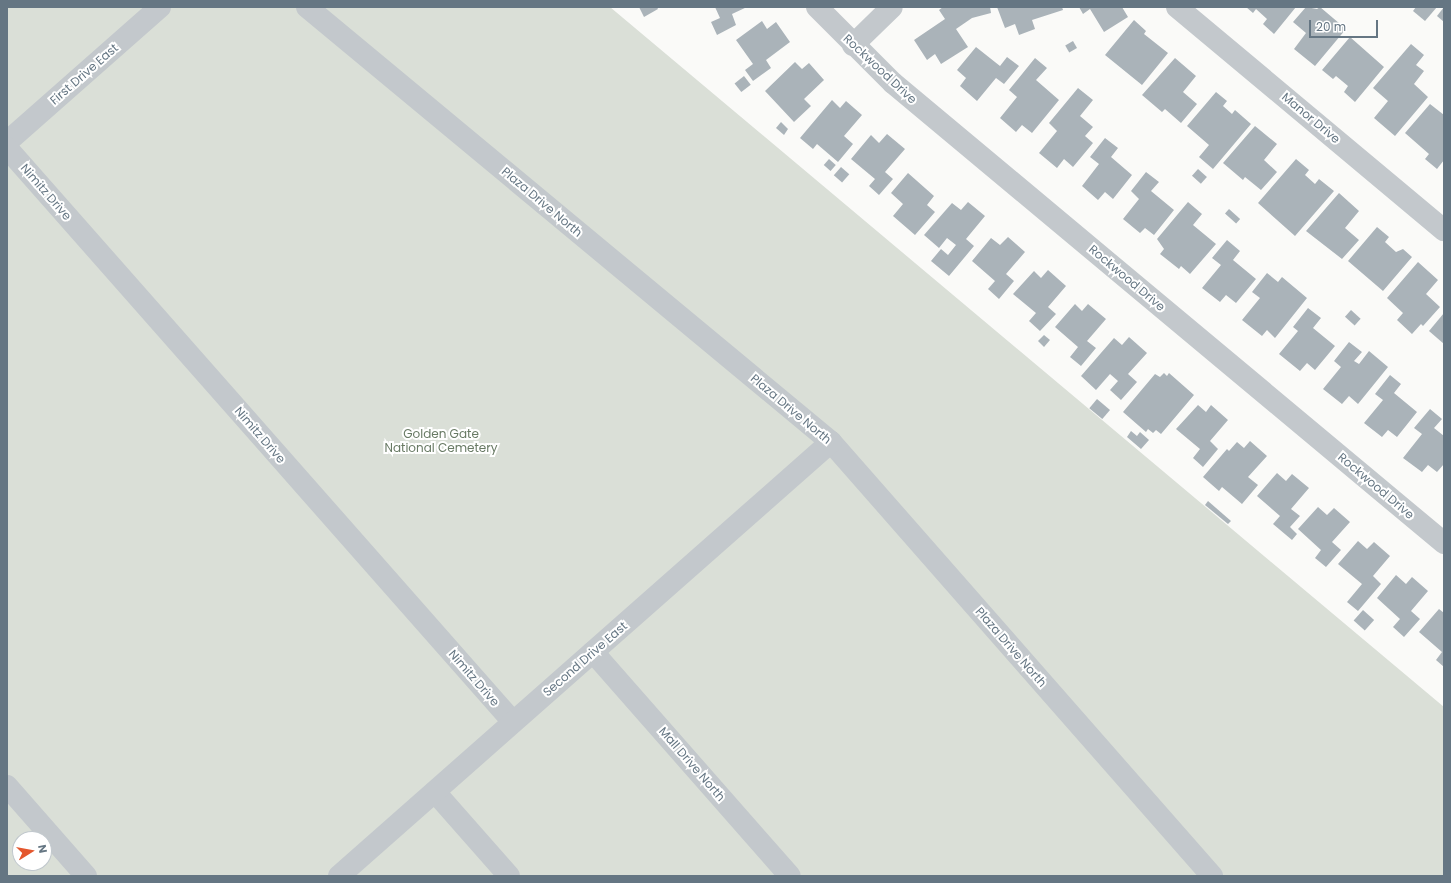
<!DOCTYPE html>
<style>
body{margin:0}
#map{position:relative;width:1451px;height:883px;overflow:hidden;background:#fafaf8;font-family:Poppins,sans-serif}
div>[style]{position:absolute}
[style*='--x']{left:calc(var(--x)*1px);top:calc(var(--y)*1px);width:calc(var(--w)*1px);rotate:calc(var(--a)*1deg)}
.green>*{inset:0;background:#dadfd7}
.building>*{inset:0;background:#aab3b9;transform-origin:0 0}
.minor>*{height:22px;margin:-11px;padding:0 11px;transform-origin:11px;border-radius:11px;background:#c3c8cc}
span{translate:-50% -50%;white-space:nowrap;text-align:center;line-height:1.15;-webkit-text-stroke:4px #fff;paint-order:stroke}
.street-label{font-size:12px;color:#657683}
.park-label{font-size:12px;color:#687a64}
.frame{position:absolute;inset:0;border:8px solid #657683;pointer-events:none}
.north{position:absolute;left:12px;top:831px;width:40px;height:40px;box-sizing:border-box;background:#fff;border:1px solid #c1c8cd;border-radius:50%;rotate:79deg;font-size:11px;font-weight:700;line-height:16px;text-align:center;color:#657683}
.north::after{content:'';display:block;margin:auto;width:14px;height:18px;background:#e4572e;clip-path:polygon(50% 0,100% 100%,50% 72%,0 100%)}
.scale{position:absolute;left:1309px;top:20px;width:69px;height:18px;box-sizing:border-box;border:2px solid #657683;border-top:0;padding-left:5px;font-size:12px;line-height:14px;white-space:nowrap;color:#657683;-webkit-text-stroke:3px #fff;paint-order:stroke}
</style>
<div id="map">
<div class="green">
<i style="clip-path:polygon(evenodd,7px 7px,610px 7px,1444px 707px,1444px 876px,7px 876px,7px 7px,20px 839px,44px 839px,44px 863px,20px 863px,20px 839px)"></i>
</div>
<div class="building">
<i style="clip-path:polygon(639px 7px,657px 7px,658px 9px,644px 17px)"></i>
<i style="clip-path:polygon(715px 7px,747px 7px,732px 14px,736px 25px,717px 35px,711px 22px,720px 18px)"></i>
<i style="clip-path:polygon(943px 7px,990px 7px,991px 13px,972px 18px,956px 29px,968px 47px,941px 64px,935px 54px,927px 60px,914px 40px,945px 19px,939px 10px)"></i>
<i style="clip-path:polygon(997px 7px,1062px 7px,1063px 10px,1032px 20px,1035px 29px,1019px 35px,1015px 24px,1005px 28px)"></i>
<i style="clip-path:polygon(1079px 7px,1122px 7px,1128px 17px,1104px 32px,1090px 9px,1083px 14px)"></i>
<i style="clip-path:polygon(1246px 7px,1296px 7px,1274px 34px,1263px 24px,1267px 19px,1256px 9px,1253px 13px)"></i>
<i style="clip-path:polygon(1306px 7px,1317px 9px,1320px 7px,1346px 29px,1315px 66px,1294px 49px,1306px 33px,1293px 22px)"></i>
<i style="clip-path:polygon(1416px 7px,1437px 7px,1425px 21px,1413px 11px)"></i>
<i style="clip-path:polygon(1444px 7px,1444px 22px,1437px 16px)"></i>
<i style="clip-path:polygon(1134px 20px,1146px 31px,1144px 34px,1168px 53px,1142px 85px,1105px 55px)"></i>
<i style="clip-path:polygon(762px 21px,767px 29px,776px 22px,790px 42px,766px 60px,771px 68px,753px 81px,745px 70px,753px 64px,736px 40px)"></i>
<i style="clip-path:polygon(1350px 37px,1384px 67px,1355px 102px,1344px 92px,1348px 86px,1336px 76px,1333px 79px,1322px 70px)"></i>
<i style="left:1073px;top:41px;width:8px;height:9px;rotate:60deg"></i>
<i style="clip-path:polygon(1411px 44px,1424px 55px,1416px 65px,1424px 71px,1414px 84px,1428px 97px,1395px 136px,1374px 118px,1388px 101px,1373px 88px)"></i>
<i style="clip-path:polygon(976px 47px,1000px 66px,1007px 57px,1019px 66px,1004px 84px,996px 78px,977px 101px,960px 86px,966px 78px,957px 70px)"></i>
<i style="clip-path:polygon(1035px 58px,1047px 68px,1036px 80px,1059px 100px,1032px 133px,1022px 125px,1016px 132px,1000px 118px,1017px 97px,1009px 90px)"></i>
<i style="clip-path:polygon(1175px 58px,1196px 76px,1183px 92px,1197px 104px,1181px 123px,1165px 109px,1162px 112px,1142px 95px)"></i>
<i style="clip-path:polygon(795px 62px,802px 69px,809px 63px,824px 80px,804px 99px,811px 106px,794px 122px,765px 91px)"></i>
<i style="left:744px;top:76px;width:11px;height:12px;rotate:52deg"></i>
<i style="clip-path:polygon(1078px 88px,1093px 100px,1080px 116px,1093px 127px,1085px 136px,1093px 143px,1073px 167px,1064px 159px,1057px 168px,1039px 153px,1057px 131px,1049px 123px)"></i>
<i style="clip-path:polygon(1216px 92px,1227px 101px,1223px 106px,1232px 114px,1235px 110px,1251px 124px,1213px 169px,1199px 157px,1209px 145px,1187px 126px)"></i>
<i style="clip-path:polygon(832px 100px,840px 108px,846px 101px,862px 115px,844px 136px,853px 144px,838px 162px,817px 144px,813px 149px,800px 138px)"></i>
<i style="clip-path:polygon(1430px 104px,1444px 115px,1444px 160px,1437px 169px,1425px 159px,1429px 154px,1405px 133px)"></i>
<i style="clip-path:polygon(781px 122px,788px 129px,784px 135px,776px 128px)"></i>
<i style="clip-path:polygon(1255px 126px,1277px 144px,1264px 160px,1277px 172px,1261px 190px,1245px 177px,1243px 180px,1223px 163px)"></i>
<i style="clip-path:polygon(887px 134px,905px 149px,885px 172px,893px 179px,879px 195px,869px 186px,875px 179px,851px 159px,871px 135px,879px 143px)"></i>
<i style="clip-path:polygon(1105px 138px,1118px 148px,1111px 157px,1132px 175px,1113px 199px,1105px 192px,1098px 200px,1082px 186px,1099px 164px,1090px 157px)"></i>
<i style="left:829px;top:159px;width:9px;height:8px;rotate:41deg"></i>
<i style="clip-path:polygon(1296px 159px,1309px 170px,1305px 175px,1315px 184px,1319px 179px,1334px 191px,1295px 236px,1258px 203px)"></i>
<i style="left:841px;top:167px;width:11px;height:11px;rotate:41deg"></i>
<i style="left:1198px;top:169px;width:12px;height:9px;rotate:42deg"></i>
<i style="clip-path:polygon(1146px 172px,1159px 182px,1151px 191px,1174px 210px,1154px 235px,1145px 228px,1140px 233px,1123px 219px,1139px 199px,1131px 191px)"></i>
<i style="clip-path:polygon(908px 173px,934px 196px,927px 205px,935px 212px,915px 235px,893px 216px,903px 204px,891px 193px)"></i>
<i style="clip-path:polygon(1339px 193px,1359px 211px,1345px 228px,1359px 240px,1342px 259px,1306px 231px)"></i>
<i style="clip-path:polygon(968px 202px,985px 216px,966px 239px,974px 246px,949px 276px,931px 261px,941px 249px,948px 255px,956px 245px,947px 238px,939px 248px,924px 235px,952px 203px,961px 210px)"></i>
<i style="clip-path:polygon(1188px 202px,1202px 214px,1193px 225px,1216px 244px,1190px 274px,1181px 266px,1179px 269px,1160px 254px,1164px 249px,1157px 239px)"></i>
<i style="left:1229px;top:209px;width:15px;height:6px;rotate:42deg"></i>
<i style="clip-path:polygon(1377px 227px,1389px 237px,1385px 242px,1396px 252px,1403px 249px,1412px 257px,1383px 291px,1348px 261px)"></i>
<i style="clip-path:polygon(1008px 237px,1025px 252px,1006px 274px,1014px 281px,999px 299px,988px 289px,995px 281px,972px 261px,991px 238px,1000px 245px)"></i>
<i style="clip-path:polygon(1227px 240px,1240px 251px,1233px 260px,1256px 279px,1236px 303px,1226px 295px,1220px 302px,1202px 288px,1221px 265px,1212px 258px)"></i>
<i style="clip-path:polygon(1418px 262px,1438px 280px,1426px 294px,1440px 307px,1423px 326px,1421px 324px,1412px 334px,1397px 320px,1403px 313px,1387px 298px)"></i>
<i style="clip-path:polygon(1048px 270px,1066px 286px,1048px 307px,1056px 314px,1040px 331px,1029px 321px,1036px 313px,1013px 294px,1034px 271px,1041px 278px)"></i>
<i style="clip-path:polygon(1267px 273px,1278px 282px,1282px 277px,1307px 298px,1275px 338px,1267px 330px,1262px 336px,1242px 320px,1260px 298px,1252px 292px)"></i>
<i style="clip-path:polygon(1075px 304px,1082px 311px,1088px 304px,1106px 319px,1087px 341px,1096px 348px,1081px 366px,1070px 357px,1078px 347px,1055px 327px)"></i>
<i style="clip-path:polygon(1308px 308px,1321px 318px,1313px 328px,1335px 346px,1315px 370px,1307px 363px,1300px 371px,1279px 354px,1298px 331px,1293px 327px)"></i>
<i style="left:1351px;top:310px;width:13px;height:9px;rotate:42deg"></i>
<i style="clip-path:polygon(1444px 313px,1444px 344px,1429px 331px)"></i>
<i style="clip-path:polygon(1044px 335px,1050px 340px,1044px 347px,1038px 341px)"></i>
<i style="clip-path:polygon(1129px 337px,1147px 353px,1128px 374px,1137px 382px,1121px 400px,1110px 390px,1118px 381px,1110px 374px,1096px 390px,1081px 376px,1114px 338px,1122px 345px)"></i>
<i style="clip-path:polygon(1349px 342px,1362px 352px,1354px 361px,1359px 364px,1369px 351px,1388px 367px,1358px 404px,1349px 396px,1342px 404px,1323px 389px,1341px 367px,1334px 361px)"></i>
<i style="clip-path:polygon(1164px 373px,1167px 376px,1169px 373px,1194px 395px,1161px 434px,1156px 430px,1153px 433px,1148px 429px,1146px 432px,1123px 412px,1155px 374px,1160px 377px)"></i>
<i style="clip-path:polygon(1390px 375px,1401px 384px,1394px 393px,1417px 412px,1397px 437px,1388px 430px,1382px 437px,1364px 423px,1383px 400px,1375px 394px)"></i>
<i style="left:1097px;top:399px;width:17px;height:12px;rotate:40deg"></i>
<i style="clip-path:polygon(1198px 405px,1206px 412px,1211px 405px,1228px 420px,1210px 441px,1218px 449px,1203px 467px,1193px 458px,1200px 449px,1176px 429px)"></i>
<i style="clip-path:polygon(1430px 409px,1442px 419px,1434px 428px,1444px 436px,1444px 464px,1437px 472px,1428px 465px,1422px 472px,1403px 458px,1422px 434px,1414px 428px)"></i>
<i style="clip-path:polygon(1131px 431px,1137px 436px,1140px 432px,1149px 440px,1141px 449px,1127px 437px)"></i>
<i style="clip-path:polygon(1250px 441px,1267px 456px,1248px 477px,1258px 485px,1242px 504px,1222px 487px,1219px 491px,1203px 477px,1227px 449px,1229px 451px,1237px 442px,1244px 448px)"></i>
<i style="clip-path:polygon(1277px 473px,1286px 481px,1292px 474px,1309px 488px,1291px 509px,1300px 516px,1290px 527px,1297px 534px,1292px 540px,1273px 524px,1280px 516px,1257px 496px)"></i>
<i style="clip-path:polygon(1208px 501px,1231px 521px,1228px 524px,1205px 505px)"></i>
<i style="clip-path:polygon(1318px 507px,1327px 515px,1334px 508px,1350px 522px,1332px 542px,1341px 550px,1326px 567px,1315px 558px,1321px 550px,1298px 529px)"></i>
<i style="clip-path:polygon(1358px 541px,1367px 549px,1374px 542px,1390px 556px,1373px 576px,1381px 584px,1358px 611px,1347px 602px,1362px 584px,1338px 564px)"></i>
<i style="clip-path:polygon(1396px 575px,1406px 584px,1412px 577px,1428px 591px,1411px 611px,1420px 619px,1404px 637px,1393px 627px,1400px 619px,1377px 598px)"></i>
<i style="clip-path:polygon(1439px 609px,1444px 613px,1444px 667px,1436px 660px,1442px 652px,1419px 632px)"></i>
<i style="left:1363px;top:610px;width:15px;height:14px;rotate:42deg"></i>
</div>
<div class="minor">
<i style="--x:307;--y:7;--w:681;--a:39.7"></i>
<i style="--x:831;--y:442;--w:578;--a:48.72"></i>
<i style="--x:817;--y:7;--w:107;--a:45"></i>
<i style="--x:893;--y:83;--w:718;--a:39.86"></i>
<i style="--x:1177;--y:7;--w:348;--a:39.9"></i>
<i style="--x:853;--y:45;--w:54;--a:-44.3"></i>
<i style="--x:7;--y:142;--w:204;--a:-41.4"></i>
<i style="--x:7;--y:148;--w:765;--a:48.6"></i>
<i style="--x:593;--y:652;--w:298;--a:48.7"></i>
<i style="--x:7;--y:786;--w:120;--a:48.7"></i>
<i style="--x:435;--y:792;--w:112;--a:48.6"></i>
<i style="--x:339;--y:876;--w:656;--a:-41.42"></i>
</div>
<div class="street-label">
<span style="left:880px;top:69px;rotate:43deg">Rockwood Drive</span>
<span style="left:84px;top:74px;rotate:-41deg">First Drive East</span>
<span style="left:1311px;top:118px;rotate:40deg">Manor Drive</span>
<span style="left:46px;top:192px;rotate:49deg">Nimitz Drive</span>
<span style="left:542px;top:202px;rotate:40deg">Plaza Drive North</span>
<span style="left:1127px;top:278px;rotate:40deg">Rockwood Drive</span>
<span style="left:791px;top:409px;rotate:40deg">Plaza Drive North</span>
<span style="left:260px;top:435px;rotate:49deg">Nimitz Drive</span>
<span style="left:1376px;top:486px;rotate:40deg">Rockwood Drive</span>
<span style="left:1011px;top:647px;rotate:49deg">Plaza Drive North</span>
<span style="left:585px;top:659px;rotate:-41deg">Second Drive East</span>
<span style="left:474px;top:678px;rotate:49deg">Nimitz Drive</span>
<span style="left:692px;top:764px;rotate:49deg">Mall Drive North</span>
</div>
<div class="park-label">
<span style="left:441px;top:441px">Golden Gate<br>National Cemetery</span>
</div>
<div class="frame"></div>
<div class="north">N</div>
<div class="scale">20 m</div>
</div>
